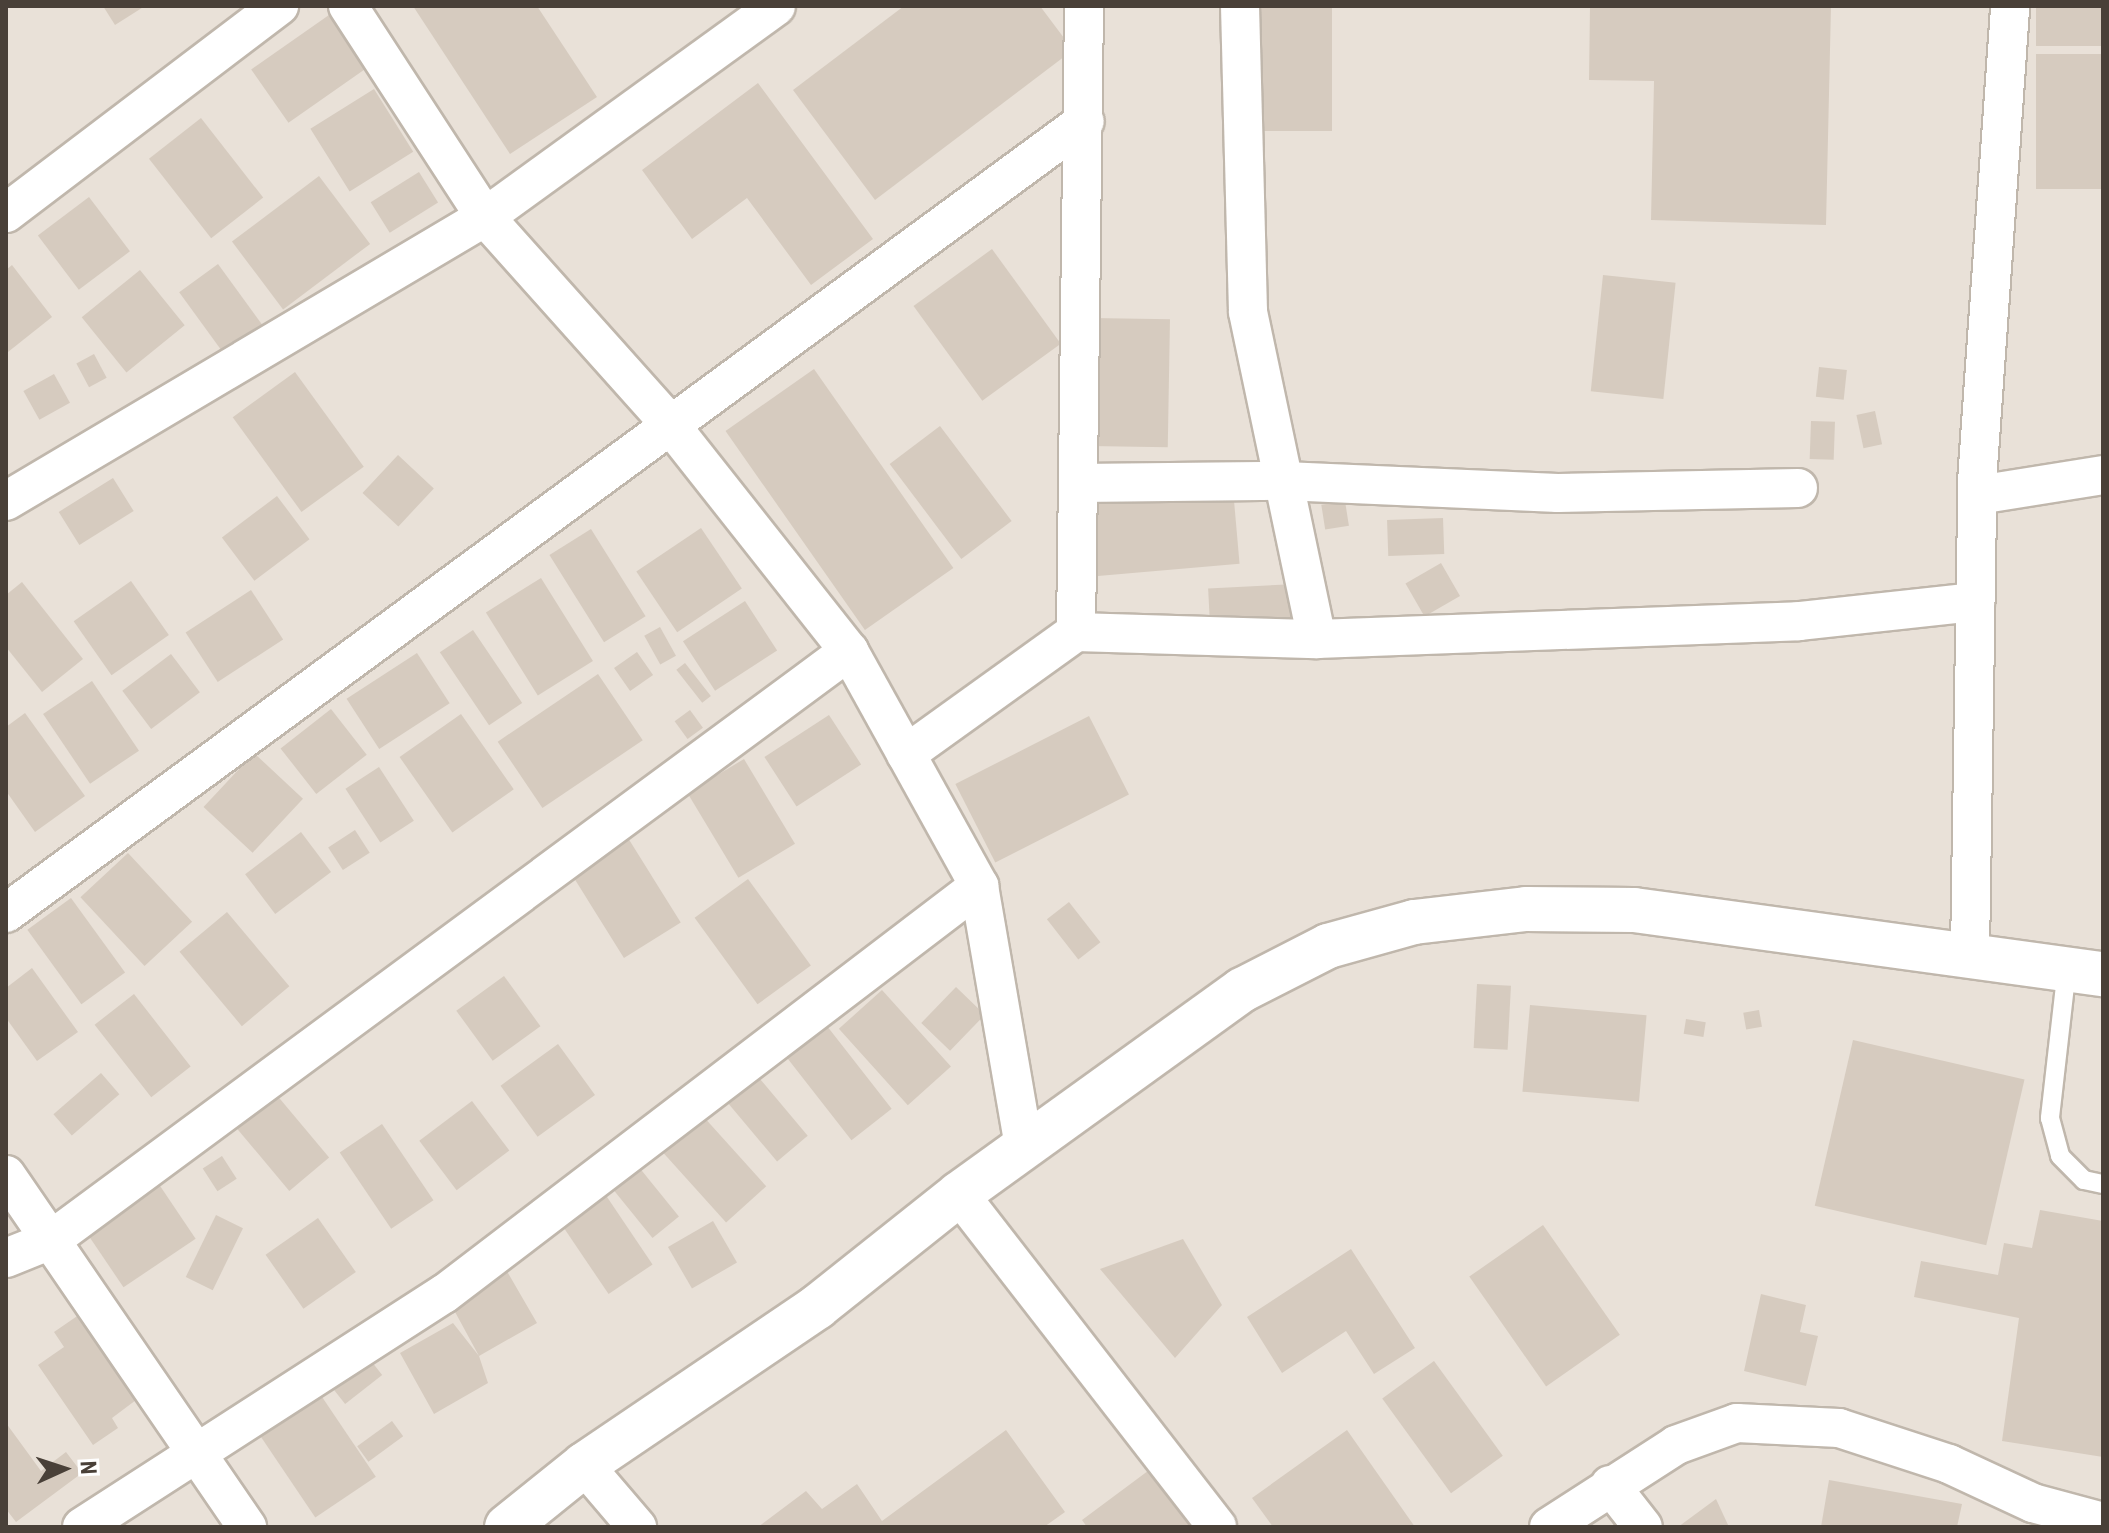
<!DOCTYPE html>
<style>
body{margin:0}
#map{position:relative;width:2109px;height:1533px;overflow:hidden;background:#f5f0ea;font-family:"Roboto Condensed",sans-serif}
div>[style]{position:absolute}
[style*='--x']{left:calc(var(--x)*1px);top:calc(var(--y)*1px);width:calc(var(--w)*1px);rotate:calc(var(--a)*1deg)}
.residential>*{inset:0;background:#e9e1d8;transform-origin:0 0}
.building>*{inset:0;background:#d6cbbf;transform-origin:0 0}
.roads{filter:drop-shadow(2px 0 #c0b7ac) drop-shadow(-2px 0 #c0b7ac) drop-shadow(0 2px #c0b7ac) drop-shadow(0 -2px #c0b7ac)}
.service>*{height:18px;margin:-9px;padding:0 9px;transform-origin:9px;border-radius:9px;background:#fff}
.minor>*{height:38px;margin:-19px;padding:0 19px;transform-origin:19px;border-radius:19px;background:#fff}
.tertiary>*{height:44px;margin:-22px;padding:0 22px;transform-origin:22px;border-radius:22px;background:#fff}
span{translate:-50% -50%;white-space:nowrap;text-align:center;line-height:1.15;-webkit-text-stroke:7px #fff;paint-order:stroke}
.frame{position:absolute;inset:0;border:8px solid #494038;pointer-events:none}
.north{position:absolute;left:24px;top:1429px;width:80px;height:80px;-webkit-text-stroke:6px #fff;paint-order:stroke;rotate:87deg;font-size:22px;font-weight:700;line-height:32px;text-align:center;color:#494038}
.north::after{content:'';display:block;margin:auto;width:28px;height:36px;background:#494038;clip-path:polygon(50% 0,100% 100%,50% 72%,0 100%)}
</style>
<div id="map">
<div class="residential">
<i style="left:6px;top:6px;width:2097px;height:1521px"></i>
</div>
<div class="building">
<i style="clip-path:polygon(103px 6px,145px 6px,115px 25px)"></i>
<i style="clip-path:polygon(413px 6px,537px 6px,597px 97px,510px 154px)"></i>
<i style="clip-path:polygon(904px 6px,1040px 6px,1073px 50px,875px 200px,793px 90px)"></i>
<i style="left:1250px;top:6px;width:82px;height:125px"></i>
<i style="clip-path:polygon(1590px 6px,1831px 6px,1826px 225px,1651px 220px,1654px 81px,1589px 80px)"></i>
<i style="left:2036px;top:6px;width:67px;height:40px"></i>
<i style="left:329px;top:15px;width:65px;height:95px;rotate:55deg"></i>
<i style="left:2103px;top:54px;width:135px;height:67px;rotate:90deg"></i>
<i style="clip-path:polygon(758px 83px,873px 239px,811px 285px,747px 198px,692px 239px,642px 170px)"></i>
<i style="left:374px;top:89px;width:74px;height:75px;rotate:58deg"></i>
<i style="left:201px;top:118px;width:101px;height:66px;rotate:52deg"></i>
<i style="left:419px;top:172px;width:36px;height:57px;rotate:58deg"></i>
<i style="left:319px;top:176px;width:85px;height:109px;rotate:53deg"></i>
<i style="left:89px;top:197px;width:68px;height:64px;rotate:53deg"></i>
<i style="left:992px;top:249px;width:117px;height:97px;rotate:54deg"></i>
<i style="left:218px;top:264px;width:86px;height:48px;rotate:54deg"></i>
<i style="clip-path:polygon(12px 265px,52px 317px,8px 352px,6px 270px)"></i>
<i style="left:140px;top:270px;width:71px;height:75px;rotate:51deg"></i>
<i style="left:1603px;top:275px;width:73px;height:117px;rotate:6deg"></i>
<i style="left:1092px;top:318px;width:78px;height:128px;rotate:1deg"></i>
<i style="left:94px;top:354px;width:27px;height:20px;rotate:62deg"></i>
<i style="left:1819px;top:367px;width:28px;height:30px;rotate:6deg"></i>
<i style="left:814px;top:369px;width:243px;height:108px;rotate:55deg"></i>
<i style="left:295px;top:372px;width:117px;height:77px;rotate:54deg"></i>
<i style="left:54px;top:374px;width:33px;height:35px;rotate:61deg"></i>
<i style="left:1875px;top:411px;width:34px;height:19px;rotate:78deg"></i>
<i style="left:1811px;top:421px;width:24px;height:38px;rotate:2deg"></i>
<i style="left:940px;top:426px;width:119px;height:63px;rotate:53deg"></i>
<i style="left:398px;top:455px;width:49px;height:52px;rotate:43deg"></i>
<i style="left:113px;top:478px;width:39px;height:64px;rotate:58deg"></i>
<i style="left:1233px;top:489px;width:75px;height:148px;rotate:85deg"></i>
<i style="left:277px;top:496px;width:54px;height:69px;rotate:53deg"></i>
<i style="left:1345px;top:501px;width:25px;height:24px;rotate:81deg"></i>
<i style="left:1443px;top:518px;width:36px;height:56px;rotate:88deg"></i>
<i style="left:701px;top:528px;width:73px;height:78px;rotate:56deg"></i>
<i style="left:591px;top:529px;width:103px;height:49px;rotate:58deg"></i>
<i style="left:1441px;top:563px;width:38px;height:41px;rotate:60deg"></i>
<i style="left:541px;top:578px;width:98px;height:65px;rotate:58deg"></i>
<i style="left:131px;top:581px;width:66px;height:70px;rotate:55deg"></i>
<i style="clip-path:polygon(22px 582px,83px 659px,42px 692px,6px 647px,6px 595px)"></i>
<i style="left:1296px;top:584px;width:37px;height:88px;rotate:87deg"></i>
<i style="left:251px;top:590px;width:59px;height:78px;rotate:57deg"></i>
<i style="left:745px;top:601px;width:59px;height:74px;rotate:57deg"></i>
<i style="left:660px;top:627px;width:33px;height:18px;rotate:61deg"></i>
<i style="left:473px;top:630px;width:88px;height:40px;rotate:56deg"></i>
<i style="left:637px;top:652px;width:28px;height:28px;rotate:55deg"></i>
<i style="left:417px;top:653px;width:60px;height:84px;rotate:57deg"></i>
<i style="left:171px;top:654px;width:48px;height:61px;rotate:53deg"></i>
<i style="left:685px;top:663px;width:42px;height:11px;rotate:52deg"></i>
<i style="left:598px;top:674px;width:80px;height:121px;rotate:56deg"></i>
<i style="left:92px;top:681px;width:84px;height:59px;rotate:56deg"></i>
<i style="left:331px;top:709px;width:58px;height:64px;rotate:52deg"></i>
<i style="left:690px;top:710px;width:22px;height:19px;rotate:54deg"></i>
<i style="clip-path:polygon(25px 713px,85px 796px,35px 832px,6px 791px,6px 727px)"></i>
<i style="left:461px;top:714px;width:92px;height:75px;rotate:55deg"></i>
<i style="left:829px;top:715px;width:59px;height:77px;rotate:57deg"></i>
<i style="left:1089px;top:716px;width:88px;height:150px;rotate:63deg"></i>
<i style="left:254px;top:753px;width:67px;height:74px;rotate:43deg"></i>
<i style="left:744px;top:759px;width:99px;height:66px;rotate:59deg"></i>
<i style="left:379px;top:767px;width:64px;height:40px;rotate:57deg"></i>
<i style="left:355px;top:830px;width:27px;height:32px;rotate:57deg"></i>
<i style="left:623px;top:830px;width:109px;height:67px;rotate:58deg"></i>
<i style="left:301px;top:832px;width:50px;height:70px;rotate:53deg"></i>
<i style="left:128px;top:853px;width:94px;height:65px;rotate:47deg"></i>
<i style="left:748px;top:879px;width:107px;height:66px;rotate:54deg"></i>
<i style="left:71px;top:898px;width:92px;height:54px;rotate:54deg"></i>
<i style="left:1069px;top:902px;width:51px;height:28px;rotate:52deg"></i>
<i style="left:227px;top:912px;width:97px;height:62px;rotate:50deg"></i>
<i style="clip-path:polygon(32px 968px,78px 1032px,37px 1061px,6px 1018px,6px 988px)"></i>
<i style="left:504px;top:976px;width:62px;height:59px;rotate:54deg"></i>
<i style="left:1477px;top:984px;width:34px;height:64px;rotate:3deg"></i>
<i style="left:956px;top:987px;width:40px;height:50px;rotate:44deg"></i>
<i style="left:882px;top:990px;width:103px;height:58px;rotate:48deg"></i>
<i style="left:134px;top:994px;width:92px;height:50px;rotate:52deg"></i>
<i style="left:1530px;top:1005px;width:117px;height:87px;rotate:5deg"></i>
<i style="left:1759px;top:1010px;width:17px;height:16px;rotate:80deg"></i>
<i style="left:1686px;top:1019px;width:20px;height:15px;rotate:9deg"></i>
<i style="left:827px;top:1026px;width:105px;height:51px;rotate:52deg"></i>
<i style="left:1853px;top:1040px;width:176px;height:170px;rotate:13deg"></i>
<i style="left:558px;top:1044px;width:63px;height:71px;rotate:54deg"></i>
<i style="left:101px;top:1073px;width:28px;height:63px;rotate:49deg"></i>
<i style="left:755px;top:1073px;width:82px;height:40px;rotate:50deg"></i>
<i style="left:270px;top:1087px;width:92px;height:52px;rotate:50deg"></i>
<i style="left:472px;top:1101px;width:62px;height:66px;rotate:53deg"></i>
<i style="left:702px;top:1115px;width:96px;height:54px;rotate:48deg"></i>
<i style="left:382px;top:1124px;width:92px;height:51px;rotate:56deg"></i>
<i style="left:222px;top:1156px;width:27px;height:23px;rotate:57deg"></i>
<i style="left:638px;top:1166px;width:65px;height:34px;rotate:51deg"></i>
<i style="left:152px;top:1174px;width:78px;height:87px;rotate:56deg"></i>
<i style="left:605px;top:1194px;width:85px;height:53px;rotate:56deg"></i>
<i style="clip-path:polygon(2040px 1210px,2103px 1221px,2103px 1457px,2002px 1441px,2019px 1318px,1914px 1297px,1921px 1261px,1998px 1275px,2004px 1243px,2032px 1248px)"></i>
<i style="left:216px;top:1215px;width:30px;height:69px;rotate:26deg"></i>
<i style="left:318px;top:1218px;width:66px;height:64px;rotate:55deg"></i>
<i style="left:713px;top:1221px;width:48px;height:52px;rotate:60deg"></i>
<i style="left:1543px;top:1225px;width:134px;height:90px;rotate:55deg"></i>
<i style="clip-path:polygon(1183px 1239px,1222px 1305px,1175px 1358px,1100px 1269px)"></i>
<i style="clip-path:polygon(1351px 1249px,1415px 1348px,1374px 1374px,1346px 1331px,1282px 1373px,1247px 1317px)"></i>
<i style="clip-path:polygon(501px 1261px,537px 1323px,479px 1356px,488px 1383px,434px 1414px,400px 1353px,453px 1323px,479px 1356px,448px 1299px)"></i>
<i style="clip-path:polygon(1761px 1294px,1806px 1305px,1800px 1332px,1818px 1336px,1806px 1386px,1744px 1371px)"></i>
<i style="clip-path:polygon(86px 1310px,144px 1394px,112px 1418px,118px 1428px,93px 1445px,38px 1365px,64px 1347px,54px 1332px)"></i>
<i style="left:368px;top:1357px;width:23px;height:47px;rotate:52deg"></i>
<i style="left:1434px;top:1361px;width:117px;height:64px;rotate:54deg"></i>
<i style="left:316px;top:1388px;width:107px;height:73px;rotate:56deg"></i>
<i style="left:392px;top:1421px;width:19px;height:43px;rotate:54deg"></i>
<i style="clip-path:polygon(6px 1423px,41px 1471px,66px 1452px,82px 1473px,16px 1522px,6px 1509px)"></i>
<i style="clip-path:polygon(1006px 1430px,1065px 1512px,1044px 1527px,758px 1527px,806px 1491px,822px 1509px,857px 1484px,882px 1521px)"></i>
<i style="clip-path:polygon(1347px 1430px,1415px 1527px,1273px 1527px,1252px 1498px)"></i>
<i style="clip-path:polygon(1160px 1462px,1206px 1527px,1087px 1527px,1082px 1520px)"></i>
<i style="clip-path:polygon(1829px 1480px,1962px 1504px,1957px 1527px,1821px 1527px)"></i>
<i style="clip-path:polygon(1716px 1499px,1729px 1527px,1678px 1527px)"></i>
</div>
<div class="roads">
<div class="service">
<i style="--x:2067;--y:968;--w:151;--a:96.5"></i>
<i style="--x:2050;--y:1118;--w:39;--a:75"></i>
<i style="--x:2060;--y:1156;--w:34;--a:45"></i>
<i style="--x:2084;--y:1180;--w:19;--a:12"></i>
</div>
<div class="minor">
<i style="--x:348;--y:6;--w:252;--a:57"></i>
<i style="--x:485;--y:217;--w:275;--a:48.2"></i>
<i style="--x:668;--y:422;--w:292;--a:51.7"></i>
<i style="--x:849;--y:651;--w:269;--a:61"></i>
<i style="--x:979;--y:886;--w:264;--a:80.2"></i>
<i style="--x:1240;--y:6;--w:306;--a:88.5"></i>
<i style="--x:1248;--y:312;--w:334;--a:78.1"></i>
<i style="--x:6;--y:213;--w:343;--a:-37.2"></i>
<i style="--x:1079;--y:483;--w:205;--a:-0.6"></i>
<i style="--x:1284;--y:481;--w:274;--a:2.5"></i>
<i style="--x:1558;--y:493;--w:240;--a:-1.2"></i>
<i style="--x:1978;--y:495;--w:127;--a:-9.1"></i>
<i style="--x:6;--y:501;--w:557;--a:-30.66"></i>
<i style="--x:485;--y:217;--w:359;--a:-35.9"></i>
<i style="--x:1076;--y:632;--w:626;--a:-89.27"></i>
<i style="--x:906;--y:754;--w:209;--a:-35.7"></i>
<i style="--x:1076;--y:632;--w:241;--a:1.7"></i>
<i style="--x:1317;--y:639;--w:482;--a:-2.1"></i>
<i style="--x:1799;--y:621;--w:177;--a:-6.2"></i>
<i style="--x:6;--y:913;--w:1338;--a:-36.28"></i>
<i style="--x:1970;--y:953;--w:486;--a:-89.1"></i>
<i style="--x:1978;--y:467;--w:462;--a:-86"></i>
<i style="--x:6;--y:1175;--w:427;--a:55.6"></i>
<i style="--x:959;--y:1194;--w:421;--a:52.2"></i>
<i style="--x:6;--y:1258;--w:48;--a:-21.8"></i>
<i style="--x:51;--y:1240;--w:992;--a:-36.43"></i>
<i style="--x:584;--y:1465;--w:82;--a:49.5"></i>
<i style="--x:1610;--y:1485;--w:53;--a:51.8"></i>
<i style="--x:82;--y:1527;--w:431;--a:-32.8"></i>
<i style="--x:444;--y:1294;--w:673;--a:-37.33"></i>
<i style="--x:1549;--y:1527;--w:151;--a:-32.8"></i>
<i style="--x:1676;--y:1445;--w:65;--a:-19.8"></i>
<i style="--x:1737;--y:1423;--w:102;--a:2.8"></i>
<i style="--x:1839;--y:1428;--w:116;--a:18.1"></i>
<i style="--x:1949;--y:1464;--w:93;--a:24.9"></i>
<i style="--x:2033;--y:1503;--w:73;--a:15.2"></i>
</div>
<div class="tertiary">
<i style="--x:507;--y:1527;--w:99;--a:-38.8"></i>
<i style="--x:584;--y:1465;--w:282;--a:-34.1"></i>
<i style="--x:817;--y:1307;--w:181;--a:-38.5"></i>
<i style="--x:959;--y:1194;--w:349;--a:-35.8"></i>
<i style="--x:1242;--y:990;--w:97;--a:-27.1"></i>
<i style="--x:1328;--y:946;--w:89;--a:-15.6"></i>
<i style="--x:1414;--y:922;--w:113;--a:-6.6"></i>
<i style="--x:1526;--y:909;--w:108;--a:0.5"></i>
<i style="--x:1634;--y:910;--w:473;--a:7.8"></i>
</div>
</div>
<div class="frame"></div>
<div class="north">N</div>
</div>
